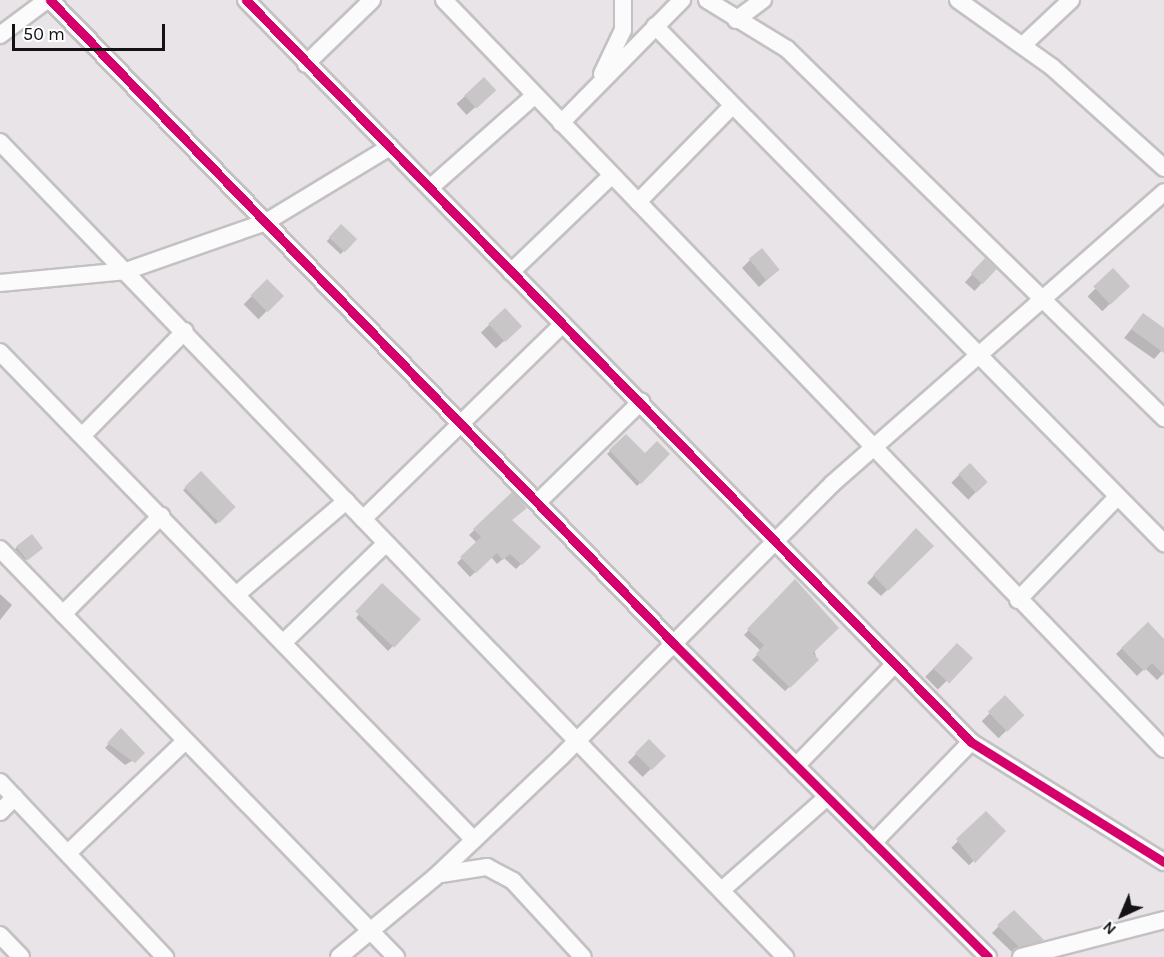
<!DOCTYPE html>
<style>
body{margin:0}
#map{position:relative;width:1164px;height:957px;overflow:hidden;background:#e8e4e7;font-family:Karla,sans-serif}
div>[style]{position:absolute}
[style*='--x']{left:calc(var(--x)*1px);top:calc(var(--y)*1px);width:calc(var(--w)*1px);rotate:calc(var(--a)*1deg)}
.shadow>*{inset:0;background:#0003;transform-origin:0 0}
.building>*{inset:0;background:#c9c6c8;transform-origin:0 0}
.roads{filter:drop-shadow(2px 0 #c4c1c4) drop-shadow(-2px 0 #c4c1c4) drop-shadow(0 2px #c4c1c4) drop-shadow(0 -2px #c4c1c4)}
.minor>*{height:16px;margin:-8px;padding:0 8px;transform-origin:8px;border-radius:8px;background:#fcfbfb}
.cycleway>*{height:9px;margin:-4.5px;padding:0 4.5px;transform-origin:4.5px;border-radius:4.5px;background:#d6006c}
span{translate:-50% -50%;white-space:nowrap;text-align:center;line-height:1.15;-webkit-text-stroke:4.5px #fff;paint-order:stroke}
.north{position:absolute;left:1092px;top:885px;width:60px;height:60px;-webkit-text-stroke:4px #fff;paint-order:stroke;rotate:224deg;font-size:16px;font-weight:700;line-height:24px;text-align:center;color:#141214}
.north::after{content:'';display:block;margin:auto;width:21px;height:27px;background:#141214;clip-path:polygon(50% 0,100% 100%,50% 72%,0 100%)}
.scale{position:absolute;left:12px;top:24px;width:153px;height:27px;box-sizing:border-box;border:3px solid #141214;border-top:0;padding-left:8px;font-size:18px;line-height:21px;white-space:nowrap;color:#141214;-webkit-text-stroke:4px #fff;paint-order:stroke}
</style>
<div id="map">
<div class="shadow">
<i style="left:484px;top:79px;width:15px;height:37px;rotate:48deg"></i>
<i style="left:341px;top:226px;width:19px;height:21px;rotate:43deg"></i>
<i style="clip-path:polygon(750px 260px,770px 277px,759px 287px,742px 268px)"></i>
<i style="left:985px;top:260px;width:13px;height:30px;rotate:42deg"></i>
<i style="left:1113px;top:271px;width:21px;height:36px;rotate:45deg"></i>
<i style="left:267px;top:281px;width:21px;height:33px;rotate:45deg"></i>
<i style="left:505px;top:310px;width:22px;height:33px;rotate:47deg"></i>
<i style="clip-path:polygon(1143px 315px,1164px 329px,1164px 348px,1154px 359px,1124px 338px)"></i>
<i style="clip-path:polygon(626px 436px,645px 455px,668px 454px,637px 486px,607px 454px)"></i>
<i style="left:969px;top:465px;width:24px;height:25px;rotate:45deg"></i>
<i style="left:201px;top:473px;width:47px;height:25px;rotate:46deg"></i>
<i style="clip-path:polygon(512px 494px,511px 520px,538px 547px,516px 569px,504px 558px,497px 564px,491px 557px,470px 577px,457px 563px,477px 543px,469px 535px)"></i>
<i style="clip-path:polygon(910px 536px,932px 546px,881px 596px,867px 583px)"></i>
<i style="clip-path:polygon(17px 547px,37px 551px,23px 562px,14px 550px)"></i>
<i style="clip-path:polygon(795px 581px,817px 660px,785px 691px,752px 660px,761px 651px,744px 635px)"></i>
<i style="clip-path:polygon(379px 589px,419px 619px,388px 651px,356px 618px)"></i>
<i style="clip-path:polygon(0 594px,12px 605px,0 620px)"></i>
<i style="clip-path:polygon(1147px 624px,1164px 641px,1164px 673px,1157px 680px,1145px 668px,1137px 676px,1116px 654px)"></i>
<i style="left:957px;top:645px;width:18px;height:45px;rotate:45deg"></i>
<i style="left:1005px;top:698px;width:24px;height:33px;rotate:45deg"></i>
<i style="clip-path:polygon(121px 730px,140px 756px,125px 765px,105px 748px)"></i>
<i style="left:649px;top:741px;width:21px;height:30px;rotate:45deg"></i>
<i style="left:986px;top:813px;width:25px;height:49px;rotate:45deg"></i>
<i style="clip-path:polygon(1013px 912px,1042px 940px,1036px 946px,1012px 952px,992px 933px)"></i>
</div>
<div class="building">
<i style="left:484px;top:77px;width:18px;height:27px;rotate:47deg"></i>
<i style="left:341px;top:224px;width:22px;height:18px;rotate:43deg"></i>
<i style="left:762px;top:248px;width:28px;height:17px;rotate:51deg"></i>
<i style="left:985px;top:258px;width:16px;height:21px;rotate:43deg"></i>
<i style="left:1113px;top:268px;width:25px;height:27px;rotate:47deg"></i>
<i style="left:267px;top:279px;width:24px;height:23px;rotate:45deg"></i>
<i style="left:505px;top:308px;width:25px;height:23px;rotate:47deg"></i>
<i style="clip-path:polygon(1143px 313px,1164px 328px,1164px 353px,1131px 329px)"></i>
<i style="clip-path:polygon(626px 434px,645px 453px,657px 441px,670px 454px,641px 484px,609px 450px)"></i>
<i style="left:970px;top:463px;width:26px;height:16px;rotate:47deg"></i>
<i style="left:201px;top:471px;width:50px;height:23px;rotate:46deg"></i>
<i style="clip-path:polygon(512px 492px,527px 508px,512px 520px,541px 547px,522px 565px,510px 554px,503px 560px,497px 553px,476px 573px,460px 557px,481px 537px,473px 529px)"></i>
<i style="clip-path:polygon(916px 528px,934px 546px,888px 591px,873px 575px)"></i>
<i style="left:32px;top:534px;width:18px;height:20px;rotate:52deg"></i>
<i style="clip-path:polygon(795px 579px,839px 628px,813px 653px,819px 660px,790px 688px,756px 654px,764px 645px,747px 629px)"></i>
<i style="left:382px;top:583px;width:53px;height:39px;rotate:43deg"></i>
<i style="clip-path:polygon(1148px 622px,1164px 639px,1164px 675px,1152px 663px,1144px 671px,1121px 648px)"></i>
<i style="left:957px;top:643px;width:22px;height:35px;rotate:43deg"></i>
<i style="left:1005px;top:695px;width:28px;height:24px;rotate:46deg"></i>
<i style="clip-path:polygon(121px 728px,145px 753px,135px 763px,107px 743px)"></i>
<i style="left:649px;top:739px;width:24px;height:20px;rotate:45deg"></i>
<i style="clip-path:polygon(986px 811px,1006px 831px,975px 863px,956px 839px)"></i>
<i style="clip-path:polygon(1014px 910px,1044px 940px,1019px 947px,997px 925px)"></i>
</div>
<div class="roads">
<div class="minor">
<i style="--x:50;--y:0;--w:897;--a:45.9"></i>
<i style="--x:674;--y:644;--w:443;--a:44.9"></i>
<i style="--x:246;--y:0;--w:1037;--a:45.66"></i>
<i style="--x:971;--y:742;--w:227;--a:31.9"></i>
<i style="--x:444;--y:0;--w:1039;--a:46.13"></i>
<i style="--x:707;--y:0;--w:94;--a:31.5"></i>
<i style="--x:787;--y:49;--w:528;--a:44.39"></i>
<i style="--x:958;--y:0;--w:115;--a:35.5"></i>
<i style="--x:1052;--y:67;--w:151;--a:42"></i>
<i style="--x:736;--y:20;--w:34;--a:-37"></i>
<i style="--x:655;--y:26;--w:726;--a:45.45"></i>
<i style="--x:0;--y:35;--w:59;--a:-36.7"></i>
<i style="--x:1023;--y:45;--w:66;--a:-43.2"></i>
<i style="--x:306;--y:64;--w:92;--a:-44.1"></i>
<i style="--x:602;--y:74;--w:49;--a:-64.5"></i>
<i style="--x:623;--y:30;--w:30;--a:-90"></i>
<i style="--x:561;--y:123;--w:173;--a:-45.5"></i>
<i style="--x:0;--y:142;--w:1132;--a:46.07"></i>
<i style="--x:431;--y:187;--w:137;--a:-41.5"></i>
<i style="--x:638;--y:202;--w:134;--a:-45.6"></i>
<i style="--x:511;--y:272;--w:140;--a:-43.8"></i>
<i style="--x:0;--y:283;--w:127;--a:-5.4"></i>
<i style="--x:126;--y:271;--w:148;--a:-19.3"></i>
<i style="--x:266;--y:222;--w:145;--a:-31.2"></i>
<i style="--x:0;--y:352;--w:680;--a:45.83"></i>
<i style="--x:84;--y:434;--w:144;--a:-45.6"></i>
<i style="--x:538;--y:502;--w:144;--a:-44.2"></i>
<i style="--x:363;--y:519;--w:279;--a:-44.3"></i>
<i style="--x:0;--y:549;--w:569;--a:45.86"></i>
<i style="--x:236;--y:595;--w:145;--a:-40.5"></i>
<i style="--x:1018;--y:600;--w:143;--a:-46.1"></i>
<i style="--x:63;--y:614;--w:139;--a:-45"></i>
<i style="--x:284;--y:642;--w:142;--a:-44.1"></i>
<i style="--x:796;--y:766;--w:138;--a:-45.9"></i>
<i style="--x:0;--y:782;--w:241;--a:46.7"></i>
<i style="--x:0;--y:812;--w:21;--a:-45"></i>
<i style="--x:873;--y:843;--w:141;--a:-45.9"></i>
<i style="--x:68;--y:853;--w:162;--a:-43.7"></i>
<i style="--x:441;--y:874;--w:47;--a:-8.7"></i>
<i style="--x:487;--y:867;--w:30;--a:28"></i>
<i style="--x:513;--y:881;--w:103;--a:47.4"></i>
<i style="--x:723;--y:889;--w:139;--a:-41.5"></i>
<i style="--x:0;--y:935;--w:30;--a:46"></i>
<i style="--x:339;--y:957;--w:125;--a:-39.8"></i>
<i style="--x:435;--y:877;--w:174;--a:-43.6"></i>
<i style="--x:561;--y:757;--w:385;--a:-45.2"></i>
<i style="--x:832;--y:484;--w:442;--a:-41.3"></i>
<i style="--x:1021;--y:957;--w:148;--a:-14.5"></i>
</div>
</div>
<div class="cycleway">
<i style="--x:50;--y:0;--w:897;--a:45.9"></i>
<i style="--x:674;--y:644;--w:443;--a:44.9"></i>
<i style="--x:246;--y:0;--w:1037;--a:45.66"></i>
<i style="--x:971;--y:742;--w:227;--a:31.9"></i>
</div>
<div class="north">N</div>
<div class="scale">50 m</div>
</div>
